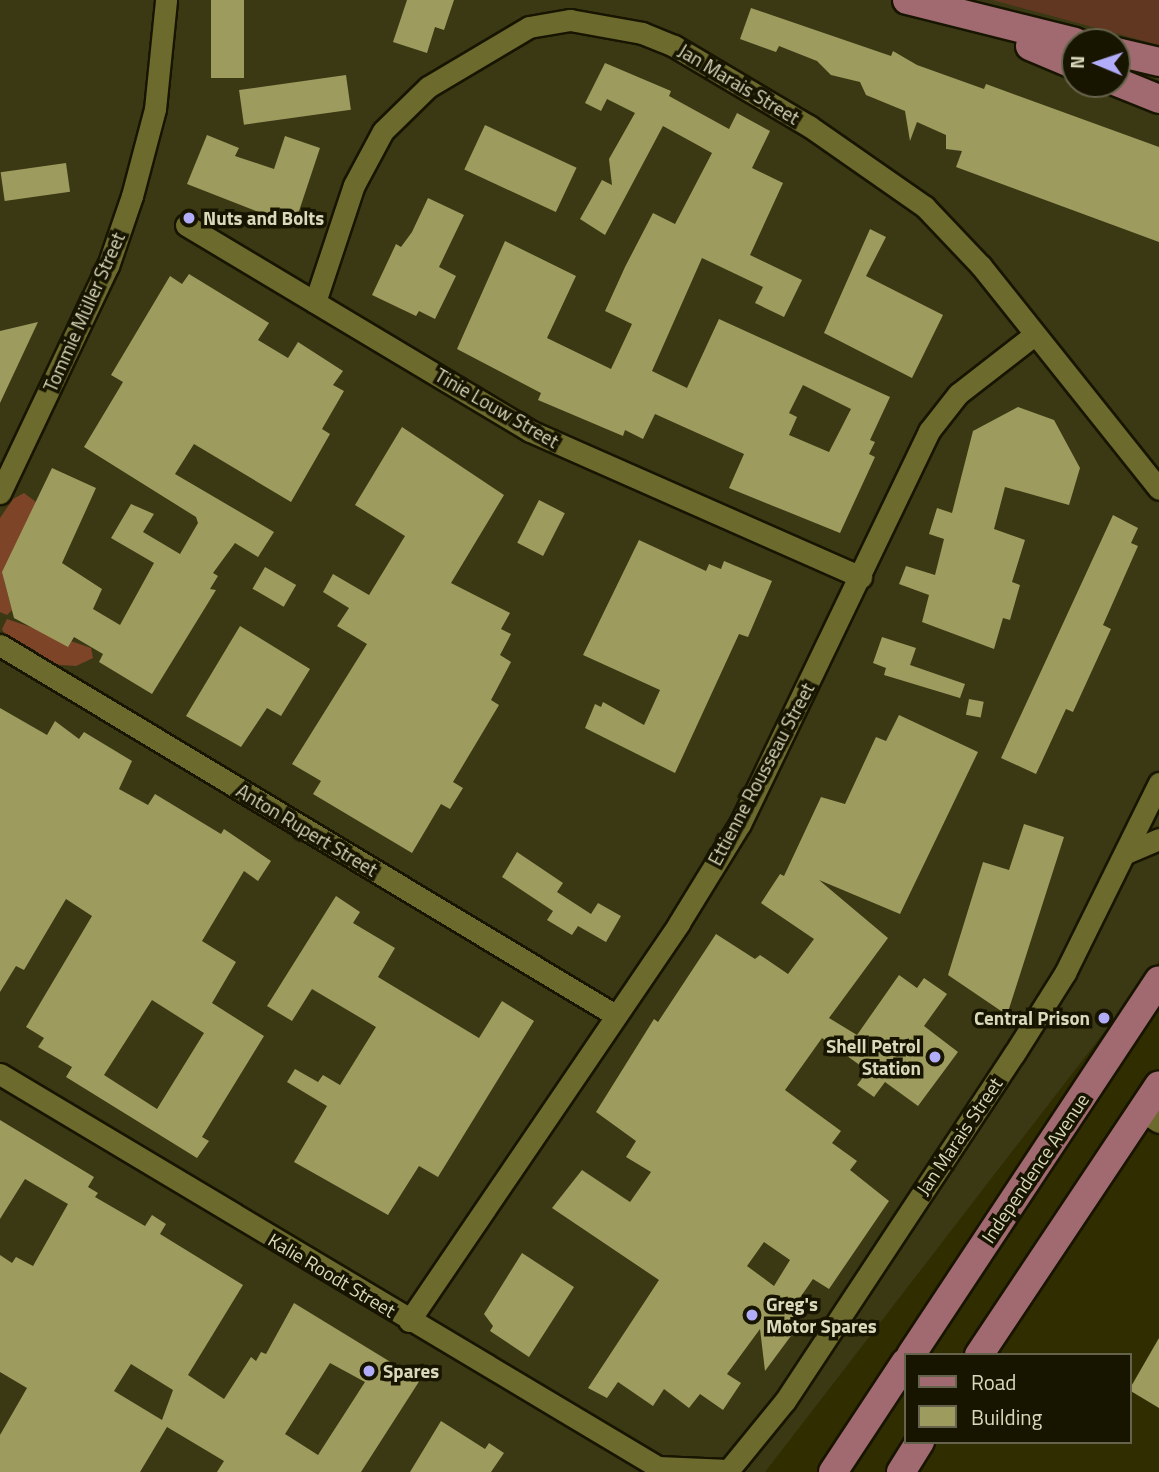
<!DOCTYPE html>
<meta charset="utf-8">
<style>
body{margin:0}
#map{position:relative;width:1159px;height:1472px;overflow:hidden;background:#302d00;font-family:"Titillium Web",sans-serif}
div>[style]{position:absolute}
[style*='--x']{left:calc(var(--x)*1px);top:calc(var(--y)*1px);width:calc(var(--w)*1px);rotate:calc(var(--a)*1deg)}
.built>*{inset:0;background:#3b3914}
.green>*{inset:0;background:#623722}
.forest>*{inset:0;background:#7d4428}
.building>*{inset:0;background:#9e9b5f;transform-origin:0 0}
.roads{filter:drop-shadow(2px 0 #171500) drop-shadow(-2px 0 #171500) drop-shadow(0 2px #171500) drop-shadow(0 -2px #171500)}
.minor>*{height:21px;margin:-10.5px;padding:0 10.5px;transform-origin:10.5px;border-radius:10.5px;background:#6d6a2e}
.major>*{height:28px;margin:-14px;padding:0 14px;transform-origin:14px;border-radius:14px;background:#a16970}
.dots>*{width:19px;height:19px;translate:-50% -50%;box-sizing:border-box;border:4px solid #171500;border-radius:50%}
span{translate:-50% -50%;white-space:nowrap;text-align:center;line-height:1.15;-webkit-text-stroke:7px #171500;paint-order:stroke}
.street-label{font-size:19px;color:#dad9bb}
.poi-label{font-size:19px;color:#dad9bb;font-weight:700}
.left{translate:0 -50%;text-align:left}
.right{translate:-100% -50%;text-align:right}
.legend{position:absolute;left:904px;top:1353px;width:228px;height:91px;box-sizing:border-box;background:#171500;border:2px solid #65634b;margin:0;padding:9px 12px;list-style:none;font-size:21px;color:#dad9bb}
.legend li{display:flex;align-items:center;gap:14px;height:35px}
.legend b{width:35px;border:2px solid #65634b}
.north{position:absolute;left:1061px;top:28px;width:70px;height:70px;box-sizing:border-box;background:#171500;border:2px solid #65634b;border-radius:50%;rotate:272deg;font-size:19px;font-weight:700;line-height:28px;text-align:center;color:#dad9bb}
.north::after{content:'';display:block;margin:auto;width:24px;height:32px;background:#b2adfa;clip-path:polygon(50% 0,100% 100%,50% 72%,0 100%)}
</style>
<div id="map">
<div class="built">
<i style="clip-path:polygon(evenodd,0 0,1159px 0,1159px 961px,765px 1472px,0 1472px,0 0,1075px 42px,1117px 42px,1117px 84px,1075px 84px,1075px 42px)"></i>
</div>
<div class="green">
<i style="clip-path:polygon(992px 0,1159px 0,1159px 45px,1011px 5px)"></i>
</div>
<div class="forest">
<i style="clip-path:polygon(24px 493px,36px 502px,4px 580px,12px 610px,7px 615px,0 612px,0 518px,13px 499px)"></i>
<i style="clip-path:polygon(7px 619px,91px 648px,93px 658px,76px 666px,48px 664px,33px 649px,6px 637px,2px 629px)"></i>
</div>
<div class="building">
<i style="left:211px;top:0;width:33px;height:78px"></i>
<i style="clip-path:polygon(407px 0,454px 0,444px 30px,435px 27px,427px 53px,393px 42px)"></i>
<i style="clip-path:polygon(751px 8px,891px 56px,893px 51px,917px 65px,984px 89px,986px 84px,1159px 147px,1159px 242px,956px 167px,962px 151px,946px 149px,946px 135px,917px 122px,910px 141px,905px 111px,866px 95px,860px 82px,831px 75px,817px 61px,779px 46px,776px 52px,740px 39px)"></i>
<i style="clip-path:polygon(evenodd,605px 63px,671px 91px,669px 96px,729px 129px,737px 113px,770px 131px,752px 168px,783px 183px,750px 255px,802px 280px,784px 317px,755px 303px,763px 287px,702px 258px,652px 371px,687px 388px,719px 319px,890px 397px,870px 440px,875px 442px,869px 454px,875px 457px,840px 533px,729px 488px,744px 454px,655px 414px,643px 439px,625px 430px,623px 436px,538px 400px,541px 393px,457px 349px,505px 241px,576px 276px,547px 338px,611px 369px,632px 324px,605px 311px,625px 267px,653px 213px,675px 224px,712px 153px,663px 126px,605px 235px,580px 219px,602px 180px,612px 185px,609px 159px,635px 113px,607px 99px,601px 111px,585px 103px,605px 63px,803px 385px,851px 409px,829px 452px,789px 435px,797px 417px,789px 413px,803px 385px)"></i>
<i style="left:346px;top:75px;width:35px;height:108px;rotate:82deg"></i>
<i style="left:485px;top:125px;width:101px;height:49px;rotate:25deg"></i>
<i style="clip-path:polygon(207px 135px,239px 148px,235px 156px,274px 169px,285px 136px,320px 148px,294px 226px,187px 184px)"></i>
<i style="left:66px;top:163px;width:29px;height:66px;rotate:82deg"></i>
<i style="clip-path:polygon(428px 198px,464px 215px,439px 267px,456px 276px,435px 319px,419px 311px,416px 316px,372px 295px,396px 244px,401px 247px,412px 232px)"></i>
<i style="clip-path:polygon(870px 229px,886px 237px,866px 276px,943px 315px,912px 378px,824px 333px)"></i>
<i style="clip-path:polygon(189px 274px,269px 323px,258px 340px,288px 358px,298px 342px,343px 371px,333px 385px,344px 391px,322px 429px,330px 434px,291px 502px,194px 444px,175px 474px,274px 532px,258px 557px,235px 543px,213px 573px,218px 576px,210px 589px,216px 590px,152px 694px,99px 662px,103px 654px,74px 637px,68px 647px,14px 618px,2px 572px,52px 468px,96px 488px,62px 563px,102px 589px,93px 609px,120px 625px,154px 563px,111px 538px,131px 504px,154px 514px,143px 532px,180px 554px,198px 523px,196px 517px,84px 447px,123px 382px,111px 375px,170px 276px,182px 284px)"></i>
<i style="clip-path:polygon(38px 322px,0 403px,0 331px)"></i>
<i style="clip-path:polygon(1018px 407px,1054px 420px,1080px 468px,1069px 505px,1005px 487px,994px 529px,1025px 540px,1012px 582px,1020px 585px,1010px 620px,1003px 618px,994px 649px,922px 622px,929px 595px,899px 584px,906px 566px,935px 575px,944px 539px,929px 534px,937px 508px,952px 513px,973px 431px)"></i>
<i style="clip-path:polygon(402px 427px,504px 495px,451px 583px,510px 613px,501px 629px,511px 634px,500px 655px,511px 662px,491px 700px,499px 705px,453px 782px,463px 788px,450px 809px,441px 804px,412px 853px,313px 794px,321px 781px,292px 764px,367px 644px,337px 626px,349px 608px,323px 592px,333px 574px,369px 595px,405px 536px,355px 505px)"></i>
<i style="left:539px;top:500px;width:29px;height:48px;rotate:27deg"></i>
<i style="clip-path:polygon(1113px 515px,1138px 528px,1131px 543px,1138px 546px,1103px 625px,1111px 629px,1073px 712px,1066px 709px,1036px 774px,1001px 758px)"></i>
<i style="clip-path:polygon(639px 540px,706px 571px,709px 564px,721px 569px,724px 561px,772px 581px,748px 637px,739px 634px,675px 773px,585px 728px,595px 704px,601px 707px,603px 702px,644px 725px,660px 690px,583px 655px)"></i>
<i style="left:265px;top:567px;width:36px;height:25px;rotate:30deg"></i>
<i style="clip-path:polygon(240px 626px,310px 669px,281px 716px,267px 708px,241px 747px,186px 716px)"></i>
<i style="clip-path:polygon(882px 637px,916px 648px,910px 665px,965px 684px,960px 698px,884px 675px,886px 668px,873px 663px)"></i>
<i style="left:969px;top:699px;width:15px;height:16px;rotate:11deg"></i>
<i style="clip-path:polygon(evenodd,0 708px,47px 735px,55px 721px,79px 739px,84px 732px,132px 761px,119px 789px,148px 805px,155px 794px,221px 834px,224px 829px,271px 861px,258px 881px,244px 871px,202px 941px,236px 962px,212px 1003px,264px 1036px,202px 1137px,209px 1141px,197px 1158px,66px 1077px,72px 1067px,38px 1047px,44px 1038px,26px 1027px,92px 916px,66px 899px,24px 970px,16px 966px,0 992px,0 708px,152px 1000px,204px 1033px,157px 1109px,104px 1075px,152px 1000px)"></i>
<i style="clip-path:polygon(evenodd,899px 715px,978px 752px,900px 914px,819px 880px,888px 938px,829px 1018px,857px 1035px,899px 975px,917px 988px,924px 978px,947px 994px,924px 1026px,958px 1052px,918px 1106px,885px 1082px,874px 1097px,857px 1085px,868px 1071px,822px 1038px,785px 1090px,841px 1131px,832px 1143px,857px 1161px,850px 1170px,889px 1201px,829px 1289px,813px 1279px,790px 1312px,802px 1321px,765px 1371px,760px 1329px,727px 1374px,741px 1383px,723px 1410px,700px 1394px,689px 1408px,664px 1389px,653px 1406px,618px 1382px,607px 1398px,588px 1388px,659px 1280px,552px 1208px,582px 1170px,630px 1202px,651px 1172px,626px 1157px,636px 1141px,596px 1112px,654px 1019px,658px 1022px,716px 934px,755px 959px,760px 955px,788px 974px,814px 939px,761px 903px,780px 874px,784px 876px,821px 797px,845px 804px,876px 737px,886px 741px,899px 715px,764px 1242px,790px 1260px,774px 1286px,747px 1266px,764px 1242px)"></i>
<i style="clip-path:polygon(1024px 824px,1064px 837px,1007px 1015px,948px 975px,983px 862px,1009px 870px)"></i>
<i style="clip-path:polygon(517px 852px,563px 883px,557px 892px,591px 914px,598px 903px,621px 916px,606px 942px,578px 926px,572px 935px,547px 920px,553px 911px,502px 877px)"></i>
<i style="clip-path:polygon(336px 896px,360px 912px,353px 923px,395px 948px,378px 977px,479px 1038px,502px 1001px,534px 1021px,438px 1177px,419px 1166px,388px 1215px,294px 1162px,327px 1106px,287px 1082px,295px 1069px,318px 1082px,323px 1075px,340px 1085px,376px 1027px,312px 989px,292px 1021px,267px 1006px)"></i>
<i style="clip-path:polygon(evenodd,0 1120px,94px 1177px,88px 1187px,98px 1193px,95px 1197px,145px 1226px,152px 1215px,166px 1224px,160px 1234px,243px 1285px,188px 1375px,224px 1399px,251px 1357px,256px 1361px,261px 1352px,266px 1354px,294px 1303px,420px 1380px,361px 1472px,217px 1472px,224px 1461px,167px 1427px,140px 1472px,0 1472px,0 1435px,27px 1388px,0 1372px,0 1255px,12px 1263px,16px 1257px,33px 1266px,68px 1204px,25px 1179px,0 1219px,0 1120px,330px 1363px,365px 1382px,318px 1455px,285px 1434px,330px 1363px,0 1120px,131px 1364px,173px 1390px,162px 1420px,114px 1391px,131px 1364px)"></i>
<i style="clip-path:polygon(522px 1253px,574px 1287px,529px 1357px,490px 1331px,493px 1326px,484px 1314px)"></i>
<i style="clip-path:polygon(1159px 1338px,1159px 1408px,1129px 1390px)"></i>
<i style="clip-path:polygon(441px 1421px,485px 1449px,489px 1443px,504px 1453px,491px 1472px,410px 1472px)"></i>
</div>
<div class="roads">
<div class="minor">
<i style="--x:186;--y:225;--w:401;--a:30.9"></i>
<i style="--x:530;--y:431;--w:362;--a:23.8"></i>
<i style="--x:315;--y:302;--w:123;--a:-71.6"></i>
<i style="--x:354;--y:185;--w:61;--a:-61.8"></i>
<i style="--x:383;--y:131;--w:63;--a:-44.4"></i>
<i style="--x:428;--y:87;--w:117;--a:-30.7"></i>
<i style="--x:529;--y:27;--w:42;--a:-9.7"></i>
<i style="--x:570;--y:20;--w:73;--a:10.2"></i>
<i style="--x:642;--y:33;--w:35;--a:22"></i>
<i style="--x:674;--y:46;--w:157;--a:30.7"></i>
<i style="--x:809;--y:126;--w:141;--a:34.9"></i>
<i style="--x:925;--y:207;--w:81;--a:46.5"></i>
<i style="--x:981;--y:266;--w:285;--a:51.4"></i>
<i style="--x:0;--y:493;--w:251;--a:-64.6"></i>
<i style="--x:108;--y:266;--w:74;--a:-71.1"></i>
<i style="--x:132;--y:196;--w:90;--a:-75.2"></i>
<i style="--x:155;--y:109;--w:110;--a:-84.2"></i>
<i style="--x:0;--y:645;--w:718;--a:31.03"></i>
<i style="--x:1126;--y:853;--w:36;--a:-23"></i>
<i style="--x:0;--y:1074;--w:776;--a:30.86"></i>
<i style="--x:1142;--y:1111;--w:20;--a:33"></i>
<i style="--x:409;--y:1321;--w:481;--a:-55.8"></i>
<i style="--x:679;--y:923;--w:116;--a:-58.4"></i>
<i style="--x:740;--y:824;--w:436;--a:-64.3"></i>
<i style="--x:929;--y:431;--w:47;--a:-51.9"></i>
<i style="--x:958;--y:394;--w:96;--a:-37.8"></i>
<i style="--x:658;--y:1467;--w:70;--a:2.5"></i>
<i style="--x:727;--y:1472;--w:92;--a:-50.8"></i>
<i style="--x:785;--y:1401;--w:416;--a:-56.6"></i>
<i style="--x:1014;--y:1054;--w:96;--a:-57.8"></i>
<i style="--x:1065;--y:973;--w:212;--a:-63.7"></i>
</div>
<div class="major">
<i style="--x:907;--y:0;--w:173;--a:14"></i>
<i style="--x:1030;--y:46;--w:49;--a:22.9"></i>
<i style="--x:1117;--y:52;--w:43;--a:13.4"></i>
<i style="--x:1117;--y:82;--w:45;--a:22"></i>
<i style="--x:911;--y:1355;--w:449;--a:-56.5"></i>
<i style="--x:979;--y:1355;--w:324;--a:-56.3"></i>
<i style="--x:833;--y:1472;--w:131;--a:-56.6"></i>
<i style="--x:901;--y:1472;--w:36;--a:-58"></i>
</div>
</div>
<div class="dots">
<i style="left:189px;top:218px;background:#b2adfa"></i>
<i style="left:1104px;top:1018px;background:#b2adfa"></i>
<i style="left:935px;top:1057px;background:#b2adfa"></i>
<i style="left:752px;top:1315px;background:#b2adfa"></i>
<i style="left:369px;top:1371px;background:#b2adfa"></i>
</div>
<div class="street-label">
<span style="left:739px;top:84px;rotate:31deg">Jan Marais Street</span>
<span style="left:84px;top:312px;rotate:-66deg">Tommie Müller Street</span>
<span style="left:497px;top:408px;rotate:30deg">Tinie Louw Street</span>
<span style="left:761px;top:774px;rotate:-62deg">Ettienne Rousseau Street</span>
<span style="left:307px;top:830px;rotate:31deg">Anton Rupert Street</span>
<span style="left:959px;top:1136px;rotate:-56deg">Jan Marais Street</span>
<span style="left:1035px;top:1168px;rotate:-56deg">Independence Avenue</span>
<span style="left:332px;top:1275px;rotate:31deg">Kalie Roodt Street</span>
</div>
<div class="poi-label">
<span class="left" style="left:203px;top:218px">Nuts and Bolts</span>
<span class="right" style="left:1090px;top:1018px">Central Prison</span>
<span class="right" style="left:921px;top:1057px">Shell Petrol<br>Station</span>
<span class="left" style="left:766px;top:1315px">Greg's<br>Motor Spares</span>
<span class="left" style="left:383px;top:1371px">Spares</span>
</div>
<ul class="legend">
<li><b style="height:9px;background:#a16970"></b>Road</li>
<li><b style="height:19px;background:#9e9b5f"></b>Building</li>
</ul>
<div class="north">N</div>
</div>
